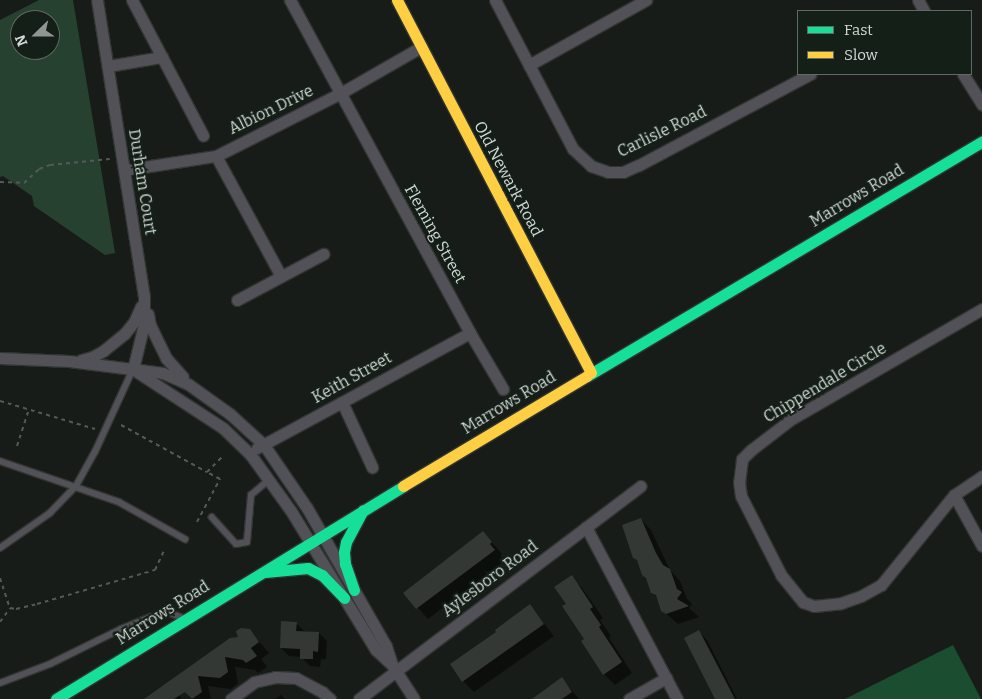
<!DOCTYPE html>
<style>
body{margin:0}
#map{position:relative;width:982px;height:699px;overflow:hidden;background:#171c18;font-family:Bitter,serif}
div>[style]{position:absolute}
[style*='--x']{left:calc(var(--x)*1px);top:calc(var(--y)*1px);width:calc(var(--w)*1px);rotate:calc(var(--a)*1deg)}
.green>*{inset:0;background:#274130}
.forest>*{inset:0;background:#1b4d30}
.shadow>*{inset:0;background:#0007}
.building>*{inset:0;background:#333835}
.path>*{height:2px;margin-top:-1px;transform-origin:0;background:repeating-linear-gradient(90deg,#565759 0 4px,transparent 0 8px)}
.roads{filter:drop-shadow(1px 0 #323633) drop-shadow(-1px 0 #323633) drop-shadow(0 1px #323633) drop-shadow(0 -1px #323633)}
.lane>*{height:5.5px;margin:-2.75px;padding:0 2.75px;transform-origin:2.75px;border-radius:2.75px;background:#525157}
.street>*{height:11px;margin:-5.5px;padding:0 5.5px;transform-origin:5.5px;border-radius:5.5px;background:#525157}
.fast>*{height:11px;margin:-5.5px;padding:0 5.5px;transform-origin:5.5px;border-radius:5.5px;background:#16e098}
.slow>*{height:11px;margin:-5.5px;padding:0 5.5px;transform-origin:5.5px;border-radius:5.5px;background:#ffcf43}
span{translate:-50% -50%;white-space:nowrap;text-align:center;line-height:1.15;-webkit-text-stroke:4px #141f17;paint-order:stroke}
.street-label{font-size:16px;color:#d1d9d4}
.legend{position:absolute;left:797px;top:10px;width:175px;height:65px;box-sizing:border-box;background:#141f17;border:1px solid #606963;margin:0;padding:6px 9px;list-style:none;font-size:15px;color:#d1d9d4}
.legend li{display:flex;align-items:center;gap:10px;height:25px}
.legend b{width:25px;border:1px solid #606963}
.north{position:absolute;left:10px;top:10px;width:50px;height:50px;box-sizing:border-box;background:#141f17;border:1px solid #606963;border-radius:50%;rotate:248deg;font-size:14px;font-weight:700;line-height:20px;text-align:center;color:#d1d9d4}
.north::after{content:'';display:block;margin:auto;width:18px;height:22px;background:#909792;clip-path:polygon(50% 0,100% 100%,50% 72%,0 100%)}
</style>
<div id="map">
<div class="green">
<i style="clip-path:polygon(evenodd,39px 0,73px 0,115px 253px,105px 255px,34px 206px,32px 196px,3px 176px,0 177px,0 20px,39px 0,20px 20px,50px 20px,50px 50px,20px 50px,20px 20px)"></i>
</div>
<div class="forest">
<i style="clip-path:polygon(953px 645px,981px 699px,845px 699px)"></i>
</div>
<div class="shadow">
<i style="clip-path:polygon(641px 519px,651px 530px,670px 570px,680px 581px,687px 599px,692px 604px,689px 608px,699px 617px,678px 624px,662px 610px,658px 597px,652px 592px)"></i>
<i style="clip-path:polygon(483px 532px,502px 554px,500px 555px,504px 561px,428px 619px,405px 593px)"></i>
<i style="clip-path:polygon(571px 577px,582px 588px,603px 618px,600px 620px,611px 636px,609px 638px,632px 673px,615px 685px,604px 674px,567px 604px)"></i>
<i style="clip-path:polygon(530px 606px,554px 636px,474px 692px,463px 681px,498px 632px)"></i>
<i style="clip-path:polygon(296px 623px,304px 631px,319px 633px,327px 641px,326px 659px,321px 659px,320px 667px,310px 666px,301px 657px,289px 656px,281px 648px)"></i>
<i style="clip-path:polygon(249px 630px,269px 653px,261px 659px,267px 667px,258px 673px,255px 670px,235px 667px,238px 683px,231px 689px,208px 686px,211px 699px,191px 699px,176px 678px)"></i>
<i style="clip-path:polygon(699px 632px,707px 640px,737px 699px,716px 699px)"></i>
<i style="clip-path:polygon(562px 679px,579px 699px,534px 699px)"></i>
<i style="clip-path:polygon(180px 693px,181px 699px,146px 699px)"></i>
<i style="clip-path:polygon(281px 695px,285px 699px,275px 699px)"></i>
</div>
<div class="building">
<i style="clip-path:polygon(641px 518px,656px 553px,663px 565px,670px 569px,677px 589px,682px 592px,677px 599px,689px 606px,666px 614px,661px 611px,656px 595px,651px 593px,646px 578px,642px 575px,637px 560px,633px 558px,622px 525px)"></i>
<i style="clip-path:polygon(483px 531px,492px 542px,490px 544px,495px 550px,416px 609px,403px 593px)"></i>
<i style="clip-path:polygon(572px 575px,593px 607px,590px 609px,601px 625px,599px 627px,622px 662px,603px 675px,581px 641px,584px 639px,562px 606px,566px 604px,554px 587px)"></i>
<i style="clip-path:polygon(530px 604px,544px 624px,462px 682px,450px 664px,496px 632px,495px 630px)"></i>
<i style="clip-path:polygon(281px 621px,297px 622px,296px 631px,319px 632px,318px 652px,313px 651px,313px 659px,300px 659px,300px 649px,280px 648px)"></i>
<i style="clip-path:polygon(241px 628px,250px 629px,259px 642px,251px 648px,257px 656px,246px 663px,243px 660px,225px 657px,228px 672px,220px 678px,198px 676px,202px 692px,192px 699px,185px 692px,174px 699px,144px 699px,230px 638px,238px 637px,236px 631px)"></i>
<i style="clip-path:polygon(699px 630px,735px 699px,715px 699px,684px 638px)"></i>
<i style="clip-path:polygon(562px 677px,572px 692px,562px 699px,532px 699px)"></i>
</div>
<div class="path">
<i style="--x:0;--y:182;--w:24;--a:2"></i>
<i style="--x:24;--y:183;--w:21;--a:-43"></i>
<i style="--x:39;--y:169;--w:12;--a:-20"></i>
<i style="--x:50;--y:165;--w:60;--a:-5.7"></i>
<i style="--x:0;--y:401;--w:99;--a:16.4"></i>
<i style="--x:121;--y:425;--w:98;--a:28.7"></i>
<i style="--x:207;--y:472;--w:23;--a:-45"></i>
<i style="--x:17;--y:446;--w:39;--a:-72"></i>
<i style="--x:197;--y:522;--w:49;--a:-61.9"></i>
<i style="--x:220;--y:479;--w:15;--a:-152"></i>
<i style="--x:0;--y:578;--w:32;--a:72"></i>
<i style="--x:0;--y:622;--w:17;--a:-54"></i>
<i style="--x:10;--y:608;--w:6;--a:9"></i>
<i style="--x:16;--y:609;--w:22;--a:-13"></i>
<i style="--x:37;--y:604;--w:123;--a:-16.1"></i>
<i style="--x:155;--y:570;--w:23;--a:-65"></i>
</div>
<div class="roads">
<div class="lane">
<i style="--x:0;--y:461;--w:126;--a:19"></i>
<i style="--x:119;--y:502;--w:76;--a:29.3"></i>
<i style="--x:212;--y:517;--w:36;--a:48"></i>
<i style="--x:236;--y:544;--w:11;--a:-10"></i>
<i style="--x:247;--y:542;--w:47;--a:-85.1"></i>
<i style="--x:251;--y:495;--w:25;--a:-40"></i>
<i style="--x:0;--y:548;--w:61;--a:-35"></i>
<i style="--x:50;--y:513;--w:37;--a:-46"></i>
<i style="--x:76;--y:486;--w:39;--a:-61"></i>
<i style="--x:95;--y:452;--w:91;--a:-65.4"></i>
<i style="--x:0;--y:683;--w:53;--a:-20.8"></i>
<i style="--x:50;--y:664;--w:79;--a:-26.2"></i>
<i style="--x:121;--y:629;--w:48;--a:-22.2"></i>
<i style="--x:165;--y:611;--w:17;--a:21"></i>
</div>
<div class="street">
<i style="--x:97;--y:0;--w:301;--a:81"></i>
<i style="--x:144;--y:297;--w:27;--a:90"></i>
<i style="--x:144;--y:324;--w:46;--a:103.7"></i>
<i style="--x:132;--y:0;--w:153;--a:62.3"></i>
<i style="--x:290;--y:0;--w:379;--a:61.6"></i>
<i style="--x:470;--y:333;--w:65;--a:59.5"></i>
<i style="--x:495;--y:0;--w:168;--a:62.4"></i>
<i style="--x:573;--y:149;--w:25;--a:43"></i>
<i style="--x:591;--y:166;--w:18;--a:19"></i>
<i style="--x:608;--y:172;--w:15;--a:0"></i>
<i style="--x:623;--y:172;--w:17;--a:-24"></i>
<i style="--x:639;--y:165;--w:194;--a:-28"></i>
<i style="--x:918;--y:0;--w:13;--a:61"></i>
<i style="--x:529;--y:65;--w:134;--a:-29.1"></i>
<i style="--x:108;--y:66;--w:55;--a:-9.5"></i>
<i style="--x:963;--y:74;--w:36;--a:58"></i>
<i style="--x:216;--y:156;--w:136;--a:61.6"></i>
<i style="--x:124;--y:170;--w:93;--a:-8.7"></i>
<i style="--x:216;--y:156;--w:138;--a:-26.8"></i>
<i style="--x:339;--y:94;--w:95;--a:-29.8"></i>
<i style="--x:237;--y:300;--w:98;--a:-28.1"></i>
<i style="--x:982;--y:309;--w:222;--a:150"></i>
<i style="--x:790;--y:420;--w:49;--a:142.4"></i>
<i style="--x:751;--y:450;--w:13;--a:135"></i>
<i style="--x:742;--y:459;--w:23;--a:97"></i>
<i style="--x:739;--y:482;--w:14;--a:82"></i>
<i style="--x:741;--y:496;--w:89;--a:63.1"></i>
<i style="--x:781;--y:575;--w:35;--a:51"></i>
<i style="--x:803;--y:602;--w:12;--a:20"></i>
<i style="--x:814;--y:606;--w:27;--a:-6"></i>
<i style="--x:841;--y:603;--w:21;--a:-19"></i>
<i style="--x:861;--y:596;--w:23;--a:-29"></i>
<i style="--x:881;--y:585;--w:116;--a:-51"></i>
<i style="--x:954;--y:495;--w:34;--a:-34"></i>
<i style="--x:148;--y:314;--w:11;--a:80"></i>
<i style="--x:150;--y:325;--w:37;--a:64"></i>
<i style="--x:166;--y:358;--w:25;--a:48"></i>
<i style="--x:0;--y:358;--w:69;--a:2.5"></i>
<i style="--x:69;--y:361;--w:95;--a:7.3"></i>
<i style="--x:163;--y:373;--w:27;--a:24"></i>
<i style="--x:188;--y:384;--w:52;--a:35.5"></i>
<i style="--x:230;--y:414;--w:46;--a:42.4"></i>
<i style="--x:264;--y:445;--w:76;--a:55.7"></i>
<i style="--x:307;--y:508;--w:159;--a:60.2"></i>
<i style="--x:386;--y:646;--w:20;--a:72"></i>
<i style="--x:392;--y:665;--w:40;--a:57.1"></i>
<i style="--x:81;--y:360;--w:11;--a:-15"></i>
<i style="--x:92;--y:357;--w:13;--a:-29"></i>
<i style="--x:103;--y:351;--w:28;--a:-39"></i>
<i style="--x:125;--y:333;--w:14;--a:-51"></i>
<i style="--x:134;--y:322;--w:17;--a:-66"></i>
<i style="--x:134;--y:370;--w:106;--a:33.1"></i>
<i style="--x:223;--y:428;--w:37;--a:44"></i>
<i style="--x:250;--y:454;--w:70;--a:54.3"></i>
<i style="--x:291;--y:511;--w:163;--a:58.6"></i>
<i style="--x:376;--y:650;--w:19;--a:43"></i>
<i style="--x:342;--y:402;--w:72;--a:65.2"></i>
<i style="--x:257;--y:448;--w:242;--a:-28.4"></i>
<i style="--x:954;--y:495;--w:58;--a:61.2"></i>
<i style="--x:586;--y:527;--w:195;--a:62.1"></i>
<i style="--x:231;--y:699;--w:29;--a:-36"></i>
<i style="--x:254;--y:682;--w:22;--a:-13"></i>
<i style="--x:275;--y:677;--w:21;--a:3"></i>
<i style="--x:296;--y:678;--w:30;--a:28"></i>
<i style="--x:322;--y:692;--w:11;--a:41"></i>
<i style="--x:359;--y:699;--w:353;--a:-37.1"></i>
<i style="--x:629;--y:699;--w:43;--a:-29.6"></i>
</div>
<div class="fast">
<i style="--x:587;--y:376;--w:460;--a:-30.7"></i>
<i style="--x:265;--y:572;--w:43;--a:-5.3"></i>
<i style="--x:308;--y:568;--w:16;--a:27"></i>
<i style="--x:322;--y:575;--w:32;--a:46"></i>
<i style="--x:354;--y:590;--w:28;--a:-109"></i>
<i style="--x:345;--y:564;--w:12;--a:-95"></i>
<i style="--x:344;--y:552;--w:10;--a:-79"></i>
<i style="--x:346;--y:542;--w:36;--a:-62"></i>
<i style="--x:56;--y:699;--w:407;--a:-31.5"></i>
</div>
<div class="slow">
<i style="--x:397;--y:0;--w:420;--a:62.5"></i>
<i style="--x:403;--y:486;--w:214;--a:-30.9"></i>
</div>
</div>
<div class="street-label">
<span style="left:271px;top:110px;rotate:-26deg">Albion Drive</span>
<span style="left:662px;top:132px;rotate:-26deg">Carlisle Road</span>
<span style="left:508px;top:179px;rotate:62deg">Old Newark Road</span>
<span style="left:142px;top:182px;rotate:81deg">Durham Court</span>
<span style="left:857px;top:196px;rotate:-31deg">Marrows Road</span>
<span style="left:435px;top:234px;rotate:61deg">Fleming Street</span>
<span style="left:352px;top:378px;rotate:-29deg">Keith Street</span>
<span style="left:825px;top:383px;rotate:-31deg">Chippendale Circle</span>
<span style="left:509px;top:403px;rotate:-31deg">Marrows Road</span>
<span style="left:490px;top:579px;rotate:-37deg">Aylesboro Road</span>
<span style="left:163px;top:613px;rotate:-32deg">Marrows Road</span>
</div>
<ul class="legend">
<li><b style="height:6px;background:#16e098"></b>Fast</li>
<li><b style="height:6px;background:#ffcf43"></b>Slow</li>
</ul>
<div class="north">N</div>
</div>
